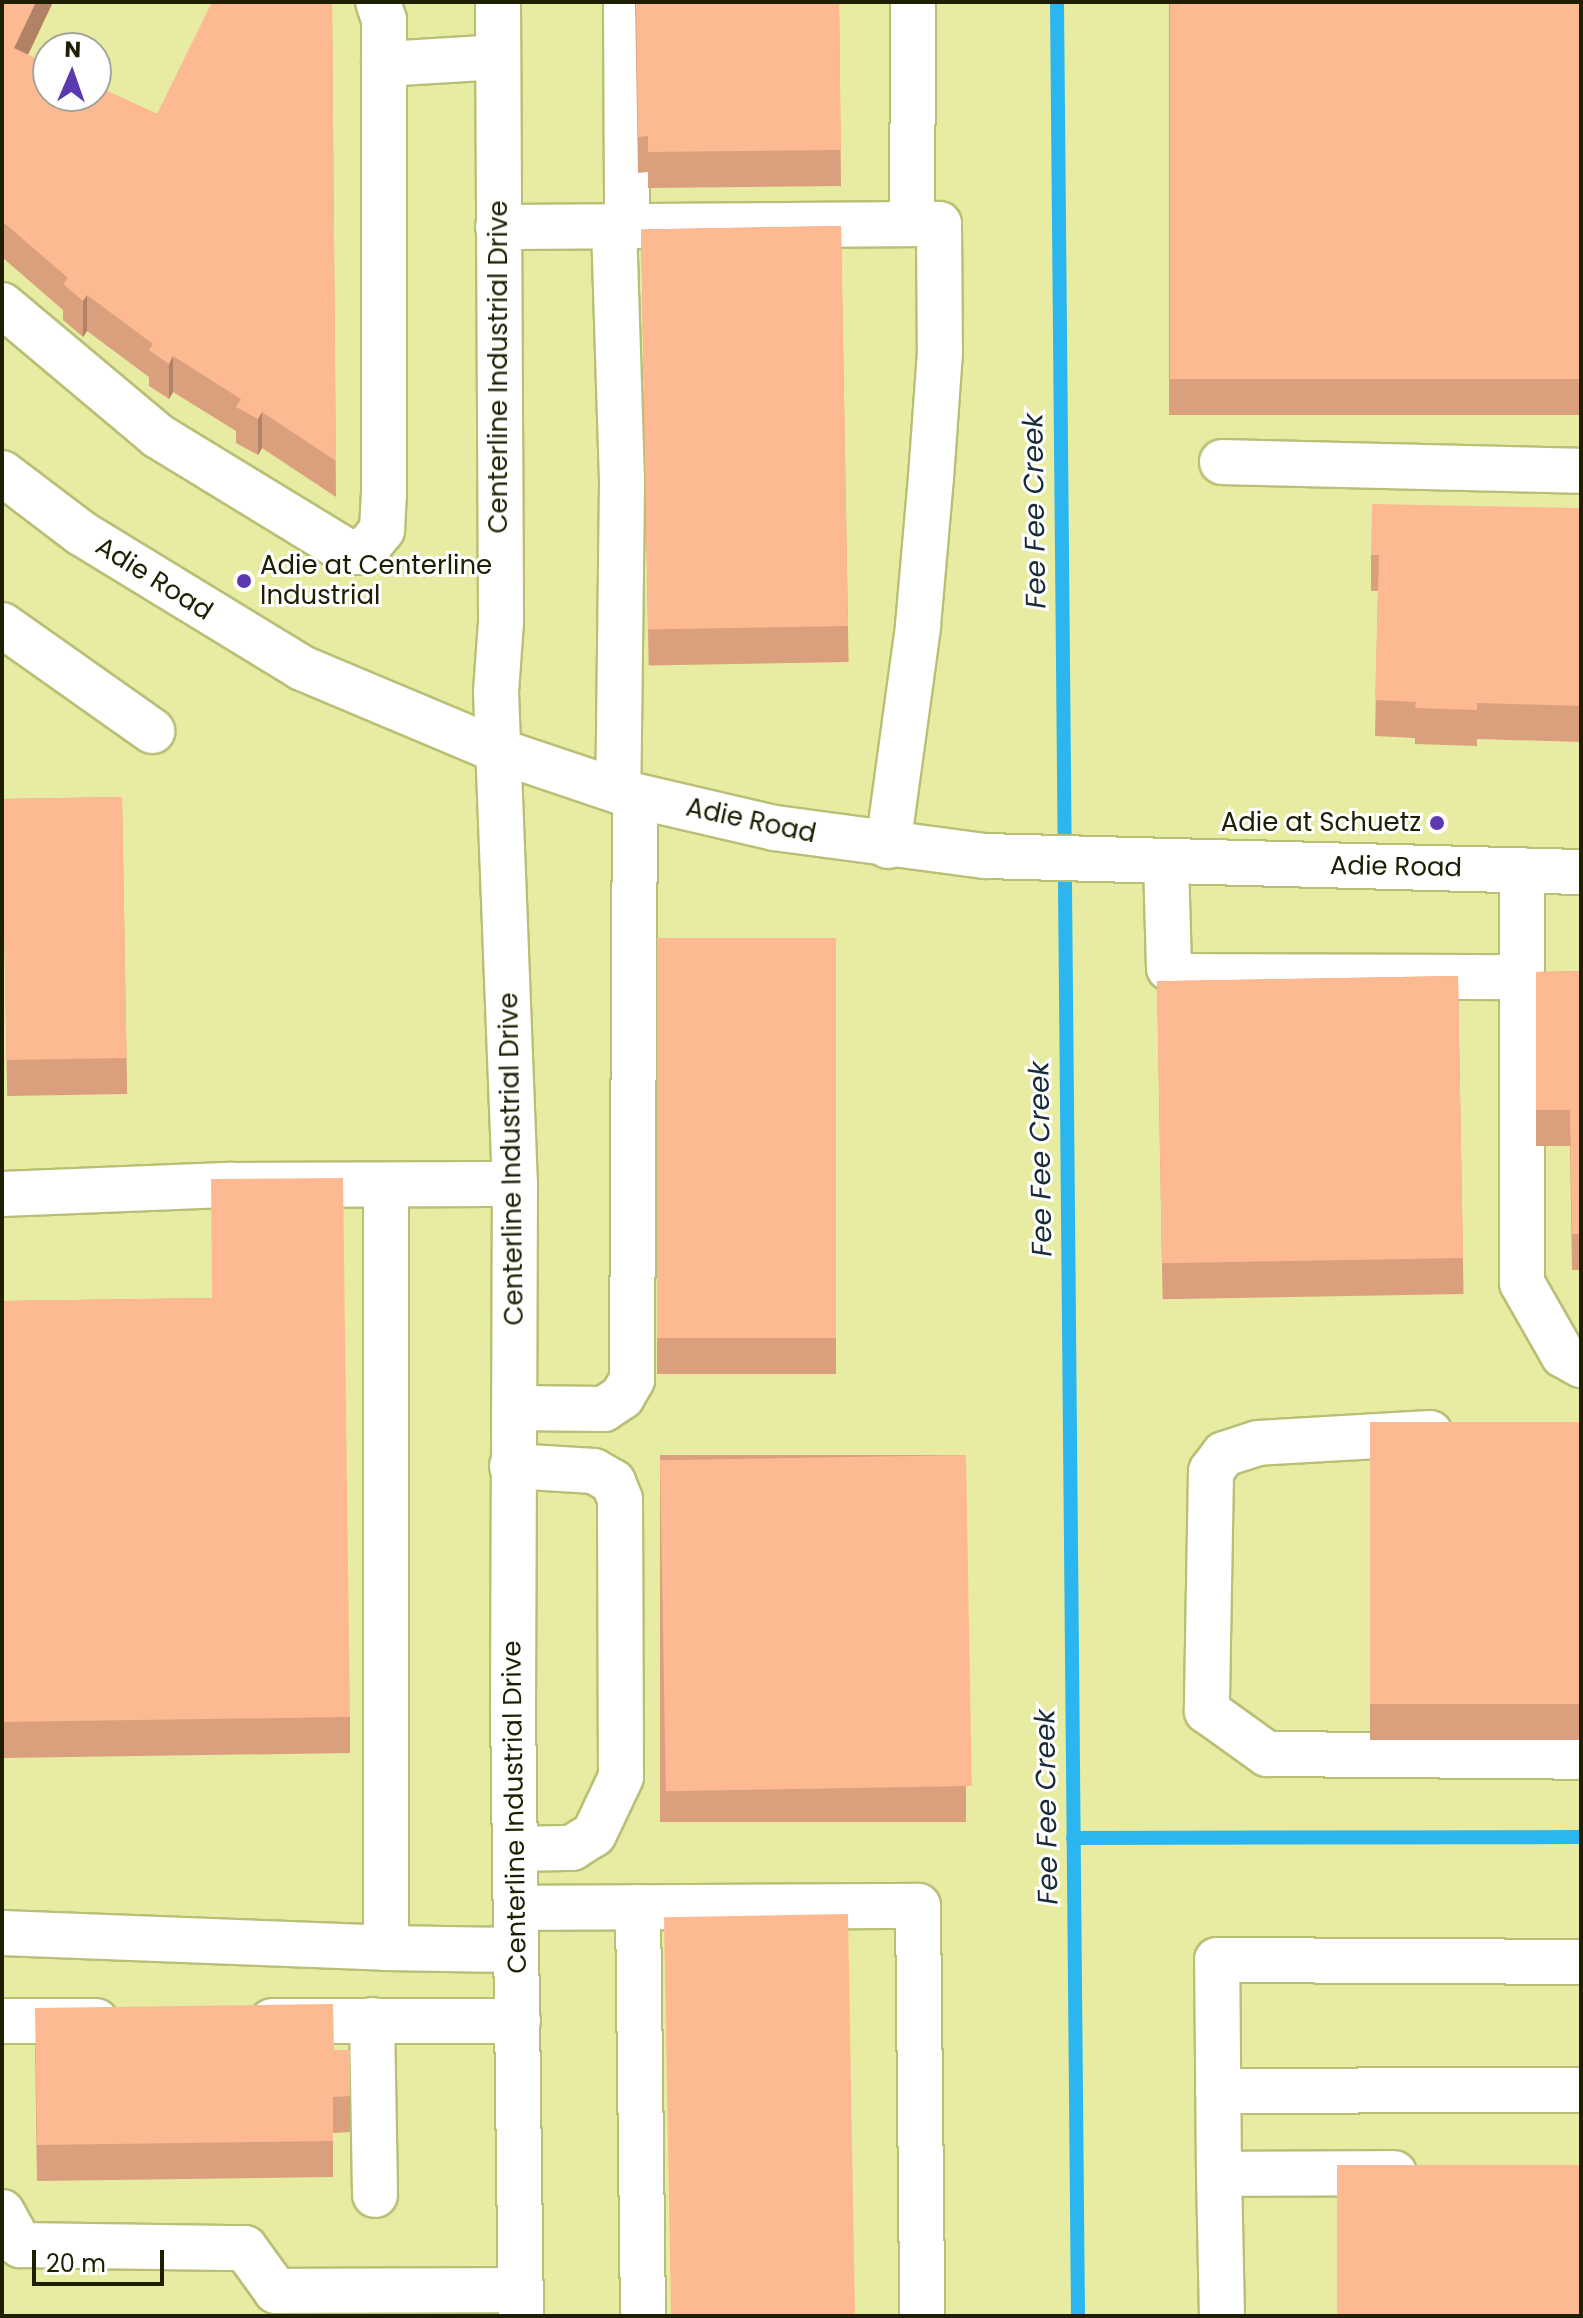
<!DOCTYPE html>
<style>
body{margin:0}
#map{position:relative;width:1583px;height:2318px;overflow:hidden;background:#e8eca2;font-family:Poppins,sans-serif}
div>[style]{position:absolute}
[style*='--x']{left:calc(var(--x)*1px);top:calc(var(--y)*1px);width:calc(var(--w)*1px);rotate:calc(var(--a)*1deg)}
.stream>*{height:14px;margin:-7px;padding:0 7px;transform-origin:7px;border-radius:7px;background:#2bb6ef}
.roads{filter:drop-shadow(2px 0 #babf76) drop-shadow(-2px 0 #babf76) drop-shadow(0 2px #babf76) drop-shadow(0 -2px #babf76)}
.minor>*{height:44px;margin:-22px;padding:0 22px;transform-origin:22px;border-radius:22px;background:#fff}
.wall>*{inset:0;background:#da9f7d;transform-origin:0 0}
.shaded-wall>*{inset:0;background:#b18266;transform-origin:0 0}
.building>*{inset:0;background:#fdb991;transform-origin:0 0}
.dots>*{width:22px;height:22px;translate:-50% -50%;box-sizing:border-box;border:4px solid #fff;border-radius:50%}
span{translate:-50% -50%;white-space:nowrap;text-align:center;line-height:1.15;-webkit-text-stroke:6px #fff;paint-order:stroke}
.street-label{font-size:26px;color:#1e1f02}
.poi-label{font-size:26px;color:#1e1f02}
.left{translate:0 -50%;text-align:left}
.right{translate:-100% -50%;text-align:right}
.water-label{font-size:28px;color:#172c37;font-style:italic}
.frame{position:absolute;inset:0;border:4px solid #1e1f02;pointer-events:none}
.north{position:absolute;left:32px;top:32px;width:80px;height:80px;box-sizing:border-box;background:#fff;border:2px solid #a5a59a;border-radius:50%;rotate:2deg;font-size:22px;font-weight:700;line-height:32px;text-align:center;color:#1e1f02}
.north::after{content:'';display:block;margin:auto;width:28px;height:36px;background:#5d39b1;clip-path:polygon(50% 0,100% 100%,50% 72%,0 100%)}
.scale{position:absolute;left:32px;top:2250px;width:132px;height:36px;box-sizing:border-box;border:4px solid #1e1f02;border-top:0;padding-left:10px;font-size:24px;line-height:28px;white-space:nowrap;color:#1e1f02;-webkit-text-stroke:6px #fff;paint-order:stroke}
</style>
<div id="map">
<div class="stream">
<i style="--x:1057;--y:2;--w:2314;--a:89.48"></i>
<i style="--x:1073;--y:1838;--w:508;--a:-0.11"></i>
</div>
<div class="roads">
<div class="minor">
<i style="--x:498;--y:2;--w:620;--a:89.72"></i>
<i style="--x:501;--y:622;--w:70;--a:94.1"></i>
<i style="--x:496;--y:692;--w:492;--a:87.8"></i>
<i style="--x:515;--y:1184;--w:523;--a:90.22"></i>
<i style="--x:513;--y:1707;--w:609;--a:89.25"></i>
<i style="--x:626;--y:2;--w:223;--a:89.7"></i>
<i style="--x:384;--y:64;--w:114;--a:-3.5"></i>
<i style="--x:912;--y:224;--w:222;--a:-89.7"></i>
<i style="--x:614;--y:226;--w:259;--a:88.2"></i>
<i style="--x:622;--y:485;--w:306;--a:90.7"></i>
<i style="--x:498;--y:227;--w:441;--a:-0.4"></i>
<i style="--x:939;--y:224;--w:128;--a:89.6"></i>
<i style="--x:940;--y:352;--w:125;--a:94.1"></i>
<i style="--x:931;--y:477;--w:151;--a:95"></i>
<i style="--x:918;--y:627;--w:221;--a:97.8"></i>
<i style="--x:2;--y:305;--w:204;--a:40"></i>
<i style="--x:158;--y:436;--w:219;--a:31.4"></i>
<i style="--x:345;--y:550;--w:13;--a:9"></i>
<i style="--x:358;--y:552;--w:13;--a:-29"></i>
<i style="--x:369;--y:546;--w:21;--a:-51"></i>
<i style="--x:382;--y:530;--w:35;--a:-87"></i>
<i style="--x:384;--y:495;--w:475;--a:-90"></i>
<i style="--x:384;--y:20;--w:19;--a:-108"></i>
<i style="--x:1222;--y:462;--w:359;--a:1.4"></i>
<i style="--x:2;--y:473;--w:99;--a:37.2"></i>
<i style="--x:81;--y:533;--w:259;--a:31.4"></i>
<i style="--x:302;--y:668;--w:217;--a:22.8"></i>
<i style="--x:502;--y:752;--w:129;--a:18.6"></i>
<i style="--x:624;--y:793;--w:155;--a:13.1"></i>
<i style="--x:775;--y:828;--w:212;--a:7.6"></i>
<i style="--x:985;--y:856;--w:596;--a:1.54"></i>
<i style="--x:2;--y:625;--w:184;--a:35.2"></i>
<i style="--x:1166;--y:861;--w:107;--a:88.4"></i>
<i style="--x:1169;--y:968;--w:17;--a:28"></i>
<i style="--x:1184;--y:976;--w:336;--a:0.2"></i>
<i style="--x:1522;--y:870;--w:413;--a:90"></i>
<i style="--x:1522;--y:1283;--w:83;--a:60.3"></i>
<i style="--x:1563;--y:1355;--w:21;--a:29"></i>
<i style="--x:386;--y:1186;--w:762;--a:90"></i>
<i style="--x:386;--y:1948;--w:130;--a:0.9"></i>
<i style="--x:2;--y:1194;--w:229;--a:-2.3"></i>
<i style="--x:231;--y:1185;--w:284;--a:-0.2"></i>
<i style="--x:516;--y:1408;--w:88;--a:0.7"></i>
<i style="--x:604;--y:1409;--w:22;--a:-34"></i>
<i style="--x:622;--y:1397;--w:20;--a:-60"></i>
<i style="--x:632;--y:1380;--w:584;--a:-89.71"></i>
<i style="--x:1430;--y:1433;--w:172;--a:176.7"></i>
<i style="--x:1258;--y:1443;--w:36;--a:162"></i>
<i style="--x:1224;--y:1454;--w:21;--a:127"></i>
<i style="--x:1211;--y:1471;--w:240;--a:91"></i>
<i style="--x:1207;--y:1711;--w:74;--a:35.6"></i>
<i style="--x:1267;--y:1754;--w:314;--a:0.5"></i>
<i style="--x:512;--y:1466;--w:82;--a:3.5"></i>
<i style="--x:594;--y:1471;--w:22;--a:30"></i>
<i style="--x:613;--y:1482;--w:18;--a:68"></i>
<i style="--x:620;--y:1499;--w:278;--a:89.8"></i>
<i style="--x:621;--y:1777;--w:63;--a:115.3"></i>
<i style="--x:594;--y:1834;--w:26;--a:148"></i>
<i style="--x:572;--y:1848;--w:55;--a:179"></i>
<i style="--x:638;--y:1907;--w:409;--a:89.3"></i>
<i style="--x:516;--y:1908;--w:402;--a:-0.3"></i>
<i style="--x:918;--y:1906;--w:410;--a:89.4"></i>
<i style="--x:2;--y:1933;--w:384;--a:2.2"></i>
<i style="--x:372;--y:2020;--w:175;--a:89"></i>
<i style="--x:2;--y:2021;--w:94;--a:0"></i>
<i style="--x:272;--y:2021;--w:246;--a:0"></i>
<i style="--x:1218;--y:2091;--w:363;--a:-0.2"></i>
<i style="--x:1394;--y:2173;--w:175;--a:179.7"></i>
<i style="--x:1219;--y:2174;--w:214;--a:-90.5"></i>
<i style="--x:1217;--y:1960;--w:364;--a:0.3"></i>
<i style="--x:1219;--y:2174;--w:142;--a:88.8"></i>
<i style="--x:2;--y:2212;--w:38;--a:61"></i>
<i style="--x:20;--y:2245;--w:225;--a:0.8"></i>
<i style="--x:245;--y:2248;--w:53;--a:54.2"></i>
<i style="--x:276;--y:2291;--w:245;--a:-0.2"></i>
</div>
</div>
<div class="wall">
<i style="clip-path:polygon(2px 2px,53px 2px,28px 55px,157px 114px,332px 2px,336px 497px,262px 448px,258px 455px,236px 443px,236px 431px,173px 392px,169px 399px,149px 386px,149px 377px,87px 331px,83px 337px,63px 320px,63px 310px,3px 258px,2px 259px)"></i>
<i style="clip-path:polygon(635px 2px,839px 2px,841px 186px,648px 188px,648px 172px,638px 173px)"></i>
<i style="left:1169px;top:2px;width:412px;height:413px"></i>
<i style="left:841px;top:226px;width:436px;height:200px;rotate:89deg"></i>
<i style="clip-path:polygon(1581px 508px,1581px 742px,1477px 739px,1477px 746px,1415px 744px,1415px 738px,1375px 736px,1378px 591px,1371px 591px,1371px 555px)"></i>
<i style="left:122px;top:797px;width:297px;height:120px;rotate:89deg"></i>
<i style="left:836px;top:938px;width:436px;height:179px;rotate:90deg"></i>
<i style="clip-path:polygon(1581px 971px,1581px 1270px,1572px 1270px,1570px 1146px,1536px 1146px,1536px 972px)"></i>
<i style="left:1458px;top:976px;width:318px;height:301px;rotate:89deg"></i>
<i style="clip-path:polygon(212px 1298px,350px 1717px,350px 1753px,2px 1758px,2px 1301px)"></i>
<i style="left:1581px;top:1422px;width:318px;height:211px;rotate:90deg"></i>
<i style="left:966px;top:1455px;width:367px;height:306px;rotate:90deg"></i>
<i style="clip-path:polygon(35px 2044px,334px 2050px,350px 2096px,350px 2132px,333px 2133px,333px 2177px,37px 2181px)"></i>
</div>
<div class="shaded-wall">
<i style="clip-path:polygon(36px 2px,53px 2px,14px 84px,14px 48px)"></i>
<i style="left:3px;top:222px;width:36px;height:1px;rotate:90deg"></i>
<i style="clip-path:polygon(87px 295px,87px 331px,83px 337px,83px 301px)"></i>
<i style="clip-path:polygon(173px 356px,173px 392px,169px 399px,169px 364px)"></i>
<i style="clip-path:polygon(262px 412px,262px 448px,258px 455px,258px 419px)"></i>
</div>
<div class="building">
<i style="clip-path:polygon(2px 2px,36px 2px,14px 48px,48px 64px,48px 96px,96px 96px,96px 86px,157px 114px,212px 2px,332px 2px,336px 461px,262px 412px,258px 419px,236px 407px,241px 399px,173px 356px,169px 364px,149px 350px,153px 344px,87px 295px,83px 301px,63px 284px,68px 278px,3px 222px,2px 223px)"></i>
<i style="clip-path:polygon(636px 2px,839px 2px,841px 150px,648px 152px,648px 136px,638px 137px)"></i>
<i style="left:1170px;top:2px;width:411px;height:377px"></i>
<i style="left:841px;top:226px;width:400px;height:200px;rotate:89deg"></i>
<i style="clip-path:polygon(1372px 504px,1581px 508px,1581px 706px,1477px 703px,1477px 710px,1415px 708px,1416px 702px,1375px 700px,1379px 555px,1371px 555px)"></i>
<i style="left:122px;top:797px;width:261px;height:120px;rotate:89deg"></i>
<i style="left:836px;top:938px;width:400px;height:179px;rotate:90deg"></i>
<i style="clip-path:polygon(1581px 971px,1581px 1234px,1572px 1234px,1570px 1110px,1536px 1110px,1536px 972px)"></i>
<i style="left:1458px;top:976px;width:282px;height:301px;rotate:89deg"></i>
<i style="clip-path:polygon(343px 1178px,350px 1717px,2px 1722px,2px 1301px,212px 1298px,211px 1179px)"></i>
<i style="left:1581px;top:1422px;width:282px;height:211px;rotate:90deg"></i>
<i style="left:966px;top:1455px;width:331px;height:306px;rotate:89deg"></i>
<i style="left:848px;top:1914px;width:402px;height:184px;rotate:89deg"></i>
<i style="clip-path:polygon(333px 2004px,334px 2050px,350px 2050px,350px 2096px,333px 2097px,333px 2141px,37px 2145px,35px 2008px)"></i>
<i style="left:1581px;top:2165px;width:151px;height:244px;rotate:90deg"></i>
</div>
<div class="dots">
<i style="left:244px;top:581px;background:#5d39b1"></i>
<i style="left:1437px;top:823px;background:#5d39b1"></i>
</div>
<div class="street-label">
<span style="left:499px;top:367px;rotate:-90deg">Centerline Industrial Drive</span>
<span style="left:154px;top:579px;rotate:32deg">Adie Road</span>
<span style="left:751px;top:821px;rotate:12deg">Adie Road</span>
<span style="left:1396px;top:867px;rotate:1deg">Adie Road</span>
<span style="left:512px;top:1159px;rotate:-91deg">Centerline Industrial Drive</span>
<span style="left:515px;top:1807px;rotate:-91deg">Centerline Industrial Drive</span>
</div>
<div class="poi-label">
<span class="left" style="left:260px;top:581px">Adie at Centerline<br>Industrial</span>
<span class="right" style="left:1421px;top:823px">Adie at Schuetz</span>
</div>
<div class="water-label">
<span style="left:1035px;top:511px;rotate:-91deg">Fee Fee Creek</span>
<span style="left:1041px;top:1159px;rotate:-91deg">Fee Fee Creek</span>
<span style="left:1047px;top:1807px;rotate:-91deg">Fee Fee Creek</span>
</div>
<div class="frame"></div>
<div class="north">N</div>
<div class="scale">20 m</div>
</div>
